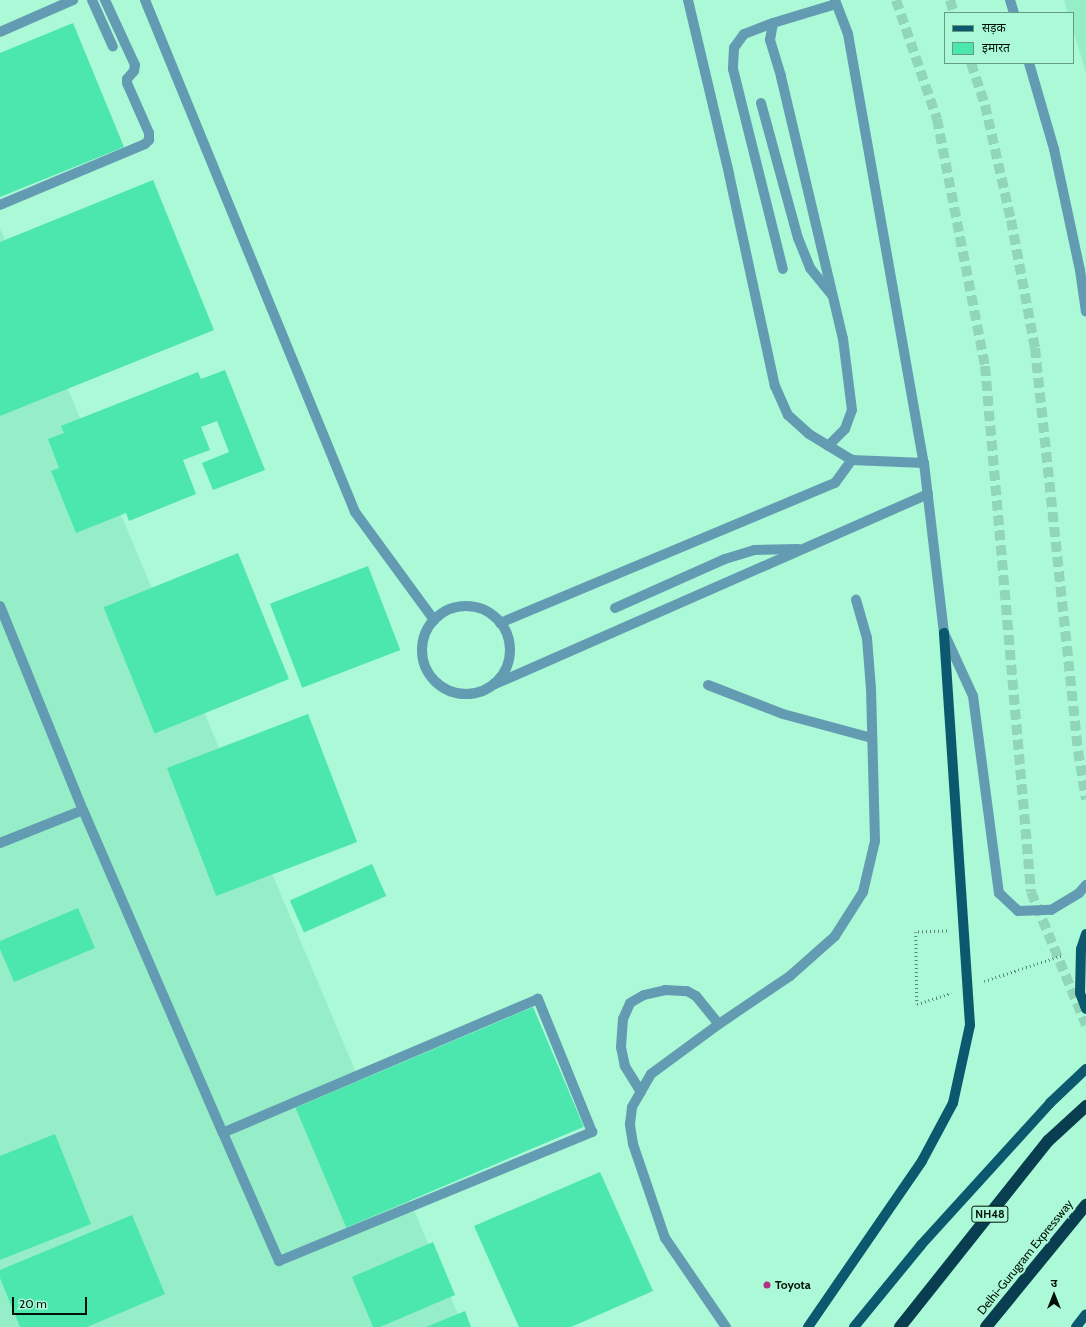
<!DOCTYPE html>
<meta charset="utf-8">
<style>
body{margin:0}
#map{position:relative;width:1086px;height:1327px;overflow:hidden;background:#abf9d7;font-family:Cabin,"Noto Sans Devanagari",sans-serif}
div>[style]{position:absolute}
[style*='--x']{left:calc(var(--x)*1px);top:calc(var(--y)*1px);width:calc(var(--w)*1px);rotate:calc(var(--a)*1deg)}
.built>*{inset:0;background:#96eec8}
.building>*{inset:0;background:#4ce6af;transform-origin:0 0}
.major-tunnel>*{height:10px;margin-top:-5px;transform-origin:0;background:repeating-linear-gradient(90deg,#91d6b8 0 10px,transparent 0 15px)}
.path>*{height:2.5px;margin-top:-1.25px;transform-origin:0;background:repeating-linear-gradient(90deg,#588973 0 1px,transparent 0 4px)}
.minor>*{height:10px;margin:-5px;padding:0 5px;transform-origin:5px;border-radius:5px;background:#639cb2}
.minor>.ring{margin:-5px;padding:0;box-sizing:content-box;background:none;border:10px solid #639cb2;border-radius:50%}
.major>*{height:10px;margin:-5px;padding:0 5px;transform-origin:5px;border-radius:5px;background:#0c586f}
.highway>*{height:12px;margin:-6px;padding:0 6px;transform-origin:6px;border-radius:6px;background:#083e50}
.dots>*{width:11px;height:11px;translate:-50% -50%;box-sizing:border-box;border:2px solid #abf9d7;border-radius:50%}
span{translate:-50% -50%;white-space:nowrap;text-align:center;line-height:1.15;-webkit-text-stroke:4px #abf9d7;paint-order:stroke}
.shield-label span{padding:1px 3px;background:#abf9d7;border:1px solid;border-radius:3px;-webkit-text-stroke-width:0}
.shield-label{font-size:11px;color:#001108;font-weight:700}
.street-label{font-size:12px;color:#001108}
.poi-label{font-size:12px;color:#001108;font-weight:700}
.left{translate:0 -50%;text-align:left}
.legend{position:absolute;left:944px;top:12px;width:130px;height:52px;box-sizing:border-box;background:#abf9d7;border:1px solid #679c84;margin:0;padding:5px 7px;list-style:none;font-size:12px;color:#001108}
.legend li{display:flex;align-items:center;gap:8px;height:20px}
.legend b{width:20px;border:1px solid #679c84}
.north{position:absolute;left:1034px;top:1275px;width:40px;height:40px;-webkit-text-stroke:3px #abf9d7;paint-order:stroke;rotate:0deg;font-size:11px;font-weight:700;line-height:16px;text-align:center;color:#001108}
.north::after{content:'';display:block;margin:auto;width:14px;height:18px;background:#001108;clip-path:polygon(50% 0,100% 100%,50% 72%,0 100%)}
.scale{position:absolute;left:12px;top:1297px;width:75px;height:18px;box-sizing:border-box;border:2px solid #001108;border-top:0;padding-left:5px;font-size:12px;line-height:14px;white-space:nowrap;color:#001108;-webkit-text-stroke:3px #abf9d7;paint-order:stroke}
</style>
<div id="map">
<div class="built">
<i style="clip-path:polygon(1064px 0,1086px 0,1086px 73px,1073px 29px,1073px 13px,1068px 13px)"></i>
<i style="clip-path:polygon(0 228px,459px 1317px,434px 1327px,0 1327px)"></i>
</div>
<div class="building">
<i style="clip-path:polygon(73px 23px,124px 147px,0 197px,0 53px)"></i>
<i style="clip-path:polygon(153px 180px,214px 330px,0 416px,0 242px)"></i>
<i style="clip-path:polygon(225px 370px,265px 470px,213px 490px,202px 463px,229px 452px,217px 421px,201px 427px,210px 450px,183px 460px,196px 494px,129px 521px,126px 513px,76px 533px,51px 471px,59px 468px,48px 439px,64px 433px,61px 426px,198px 372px,201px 379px)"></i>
<i style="left:238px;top:553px;width:136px;height:145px;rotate:68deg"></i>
<i style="left:368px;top:566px;width:90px;height:105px;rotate:69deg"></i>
<i style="left:308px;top:714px;width:137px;height:151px;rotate:69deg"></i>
<i style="left:372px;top:864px;width:35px;height:90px;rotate:66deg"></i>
<i style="clip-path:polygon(78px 908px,95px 948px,14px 982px,0 949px,0 941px)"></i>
<i style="left:533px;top:1007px;width:130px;height:258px;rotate:67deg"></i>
<i style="clip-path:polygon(55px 1134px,91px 1224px,0 1260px,0 1156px)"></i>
<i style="clip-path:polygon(600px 1172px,653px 1291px,571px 1327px,519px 1327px,474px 1226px)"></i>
<i style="clip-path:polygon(132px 1215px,165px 1294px,87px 1327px,20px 1327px,0 1278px,0 1270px)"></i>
<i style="clip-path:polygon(433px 1242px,455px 1295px,380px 1327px,373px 1327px,352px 1277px)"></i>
<i style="clip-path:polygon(465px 1311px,471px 1327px,426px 1327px)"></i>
</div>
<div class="major-tunnel">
<i style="--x:896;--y:0;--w:126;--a:71"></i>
<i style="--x:937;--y:119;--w:252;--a:79"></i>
<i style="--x:985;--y:366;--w:528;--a:85"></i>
<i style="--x:1031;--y:892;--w:144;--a:67.5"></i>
<i style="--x:950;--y:0;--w:14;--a:73"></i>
<i style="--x:971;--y:63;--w:44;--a:71.6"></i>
<i style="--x:985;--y:105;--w:118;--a:77.3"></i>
<i style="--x:1011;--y:220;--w:130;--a:79.4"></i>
<i style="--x:1035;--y:348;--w:405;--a:83.9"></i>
<i style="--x:1078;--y:751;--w:49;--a:80.5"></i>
</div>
<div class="path">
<i style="--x:947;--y:931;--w:31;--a:178"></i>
<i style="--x:916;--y:932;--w:72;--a:89.2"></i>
<i style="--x:917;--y:1004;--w:36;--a:-18"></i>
<i style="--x:984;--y:981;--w:83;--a:-18.2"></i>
</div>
<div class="minor">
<i style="--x:92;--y:0;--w:51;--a:65.9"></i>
<i style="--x:145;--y:0;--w:553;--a:67.7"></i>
<i style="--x:355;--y:512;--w:134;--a:53.8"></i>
<i style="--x:688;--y:0;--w:179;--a:76.7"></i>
<i style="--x:729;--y:174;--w:217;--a:77.8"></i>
<i style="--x:775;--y:386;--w:32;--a:66"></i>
<i style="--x:788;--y:415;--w:28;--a:42"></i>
<i style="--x:809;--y:434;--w:50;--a:31.2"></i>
<i style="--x:852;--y:460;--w:72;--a:2.4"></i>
<i style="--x:835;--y:0;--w:36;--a:69"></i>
<i style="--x:848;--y:34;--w:436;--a:80"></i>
<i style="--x:924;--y:463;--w:171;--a:83.3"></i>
<i style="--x:944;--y:633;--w:69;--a:65.3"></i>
<i style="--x:973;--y:696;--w:199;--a:82.5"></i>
<i style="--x:999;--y:893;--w:26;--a:43"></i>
<i style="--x:1018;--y:911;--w:33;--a:-2"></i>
<i style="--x:1051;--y:910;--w:33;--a:-31"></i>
<i style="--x:1079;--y:893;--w:11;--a:-49"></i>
<i style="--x:1010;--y:0;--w:14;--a:73"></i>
<i style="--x:773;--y:23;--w:31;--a:159"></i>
<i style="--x:744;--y:34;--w:17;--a:126"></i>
<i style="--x:734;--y:48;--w:21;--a:93"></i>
<i style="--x:733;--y:69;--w:206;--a:76"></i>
<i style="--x:0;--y:32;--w:80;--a:-23.7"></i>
<i style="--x:1029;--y:63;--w:90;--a:73.8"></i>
<i style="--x:1054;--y:149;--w:124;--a:77.9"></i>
<i style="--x:1080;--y:270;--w:42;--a:81.9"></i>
<i style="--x:761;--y:103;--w:140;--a:74.7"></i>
<i style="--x:798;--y:238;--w:32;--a:68"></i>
<i style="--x:810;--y:268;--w:35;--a:51"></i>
<i style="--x:0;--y:205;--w:157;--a:-22.8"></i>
<i style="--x:145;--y:144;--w:6;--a:-45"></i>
<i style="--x:149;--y:140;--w:7;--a:-90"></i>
<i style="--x:149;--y:133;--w:55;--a:-113.7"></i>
<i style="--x:127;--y:83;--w:4;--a:-90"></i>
<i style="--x:127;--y:79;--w:11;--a:-49"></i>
<i style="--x:134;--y:71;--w:6;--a:-81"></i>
<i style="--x:135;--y:65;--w:72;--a:-114.8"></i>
<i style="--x:828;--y:446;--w:24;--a:-45"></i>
<i style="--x:845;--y:429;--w:20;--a:-70"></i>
<i style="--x:852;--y:410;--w:72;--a:-97.2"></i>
<i style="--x:843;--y:339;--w:270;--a:-103.3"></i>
<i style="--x:781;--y:76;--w:38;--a:-107"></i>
<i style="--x:770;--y:40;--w:17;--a:-80"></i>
<i style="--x:773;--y:23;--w:66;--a:-16.8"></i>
<i style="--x:0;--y:606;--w:220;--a:67.9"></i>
<i style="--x:83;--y:810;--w:352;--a:66.6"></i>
<i style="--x:223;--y:1133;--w:140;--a:66.4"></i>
<i style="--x:279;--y:1261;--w:339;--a:-22.4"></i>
<i style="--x:592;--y:1132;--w:144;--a:-112.1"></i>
<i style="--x:538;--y:999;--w:342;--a:157"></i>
<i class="ring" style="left:422px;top:606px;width:78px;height:78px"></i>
<i style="--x:615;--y:608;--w:120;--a:-24"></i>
<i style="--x:725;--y:559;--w:30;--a:-17"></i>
<i style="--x:754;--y:550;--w:44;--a:-1.3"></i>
<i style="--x:500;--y:623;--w:363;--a:-22.7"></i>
<i style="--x:835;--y:483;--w:29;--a:-54"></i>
<i style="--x:493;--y:685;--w:475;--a:-23.7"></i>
<i style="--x:708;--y:685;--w:80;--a:21.1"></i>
<i style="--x:783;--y:714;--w:92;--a:15.1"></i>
<i style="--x:0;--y:843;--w:89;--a:-21.7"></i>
<i style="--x:641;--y:1092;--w:31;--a:-122"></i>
<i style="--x:625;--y:1066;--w:19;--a:-102"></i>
<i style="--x:621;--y:1047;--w:28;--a:-86"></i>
<i style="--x:623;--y:1019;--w:17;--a:-66"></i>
<i style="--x:630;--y:1003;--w:16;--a:-30"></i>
<i style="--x:644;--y:995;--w:22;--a:-13"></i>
<i style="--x:665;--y:990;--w:22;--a:3"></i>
<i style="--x:687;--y:991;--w:10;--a:29"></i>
<i style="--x:696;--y:996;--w:36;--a:51"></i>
<i style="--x:726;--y:1327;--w:108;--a:-124.4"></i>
<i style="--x:665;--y:1238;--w:99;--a:-108.8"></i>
<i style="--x:633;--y:1144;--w:20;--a:-99"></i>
<i style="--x:630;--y:1124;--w:17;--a:-83"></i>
<i style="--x:632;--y:1107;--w:38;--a:-60"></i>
<i style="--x:651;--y:1074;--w:84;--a:-36.3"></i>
<i style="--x:719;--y:1024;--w:86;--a:-34.1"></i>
<i style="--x:790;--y:976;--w:60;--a:-41.6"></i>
<i style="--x:835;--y:936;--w:52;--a:-57.5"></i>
<i style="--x:863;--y:892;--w:52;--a:-76.8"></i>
<i style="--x:875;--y:841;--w:152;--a:-91.5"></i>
<i style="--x:871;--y:689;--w:51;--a:-94.5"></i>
<i style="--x:867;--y:638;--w:40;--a:-106"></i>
</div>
<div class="major">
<i style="--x:1086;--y:934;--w:16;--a:108"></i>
<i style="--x:1081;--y:949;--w:44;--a:91.3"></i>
<i style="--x:1080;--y:993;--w:17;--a:69"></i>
<i style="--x:808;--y:1327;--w:201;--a:-55.5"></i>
<i style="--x:922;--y:1161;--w:66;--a:-61.9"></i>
<i style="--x:953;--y:1103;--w:80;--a:-77.7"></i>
<i style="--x:970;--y:1025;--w:393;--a:-93.8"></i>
<i style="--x:854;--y:1327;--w:106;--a:-50.7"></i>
<i style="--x:921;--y:1245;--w:192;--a:-47.7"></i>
<i style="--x:1050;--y:1103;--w:50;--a:-43.4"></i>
<i style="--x:1076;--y:1327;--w:16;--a:-52"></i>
</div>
<div class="highway">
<i style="--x:900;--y:1327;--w:238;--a:-51.5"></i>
<i style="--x:1048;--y:1141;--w:52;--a:-42.6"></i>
<i style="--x:986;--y:1327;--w:158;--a:-50.7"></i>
</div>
<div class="dots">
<i style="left:767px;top:1285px;background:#af3283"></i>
</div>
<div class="shield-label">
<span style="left:990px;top:1214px">NH48</span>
</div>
<div class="street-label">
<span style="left:1025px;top:1257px;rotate:-51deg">Delhi-Gurugram Expressway</span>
</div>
<div class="poi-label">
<span class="left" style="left:775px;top:1285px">Toyota</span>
</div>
<ul class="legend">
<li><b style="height:5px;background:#0c586f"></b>सड़क</li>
<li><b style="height:11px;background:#4ce6af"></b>इमारत</li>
</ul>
<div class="north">उ</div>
<div class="scale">20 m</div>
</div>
